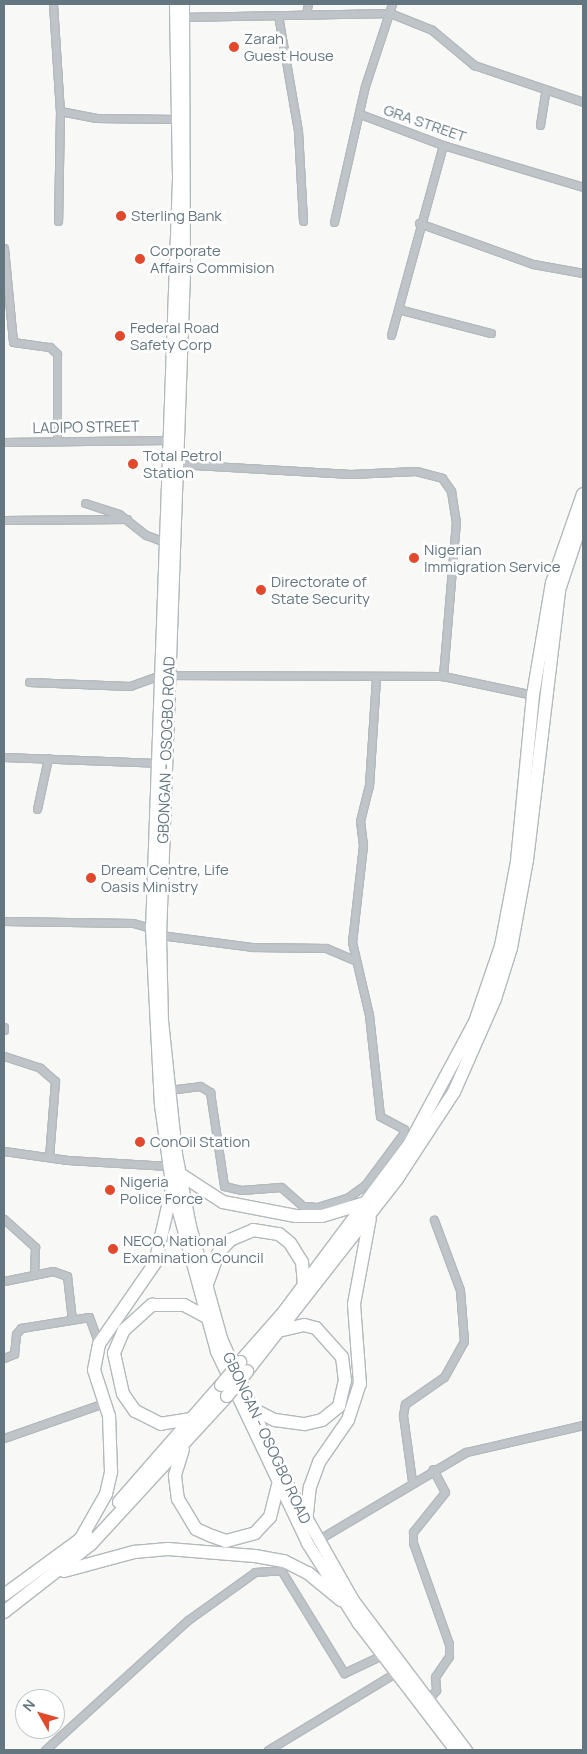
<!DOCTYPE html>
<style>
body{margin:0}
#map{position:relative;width:587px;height:1754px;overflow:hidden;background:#f8f8f6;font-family:Manrope,sans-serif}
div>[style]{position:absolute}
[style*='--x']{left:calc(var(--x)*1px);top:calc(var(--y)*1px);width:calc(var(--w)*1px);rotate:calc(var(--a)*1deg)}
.roads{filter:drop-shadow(1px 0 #b3b9bc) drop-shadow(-1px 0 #b3b9bc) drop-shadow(0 1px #b3b9bc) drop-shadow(0 -1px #b3b9bc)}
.street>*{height:7px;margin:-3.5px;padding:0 3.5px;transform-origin:3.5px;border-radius:3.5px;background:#bfc4c8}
.primary>*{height:11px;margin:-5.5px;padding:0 5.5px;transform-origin:5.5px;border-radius:5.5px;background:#fff}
.highway>*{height:12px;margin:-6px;padding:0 6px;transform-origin:6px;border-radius:6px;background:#fff}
.bridges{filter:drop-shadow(1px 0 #b3b8bb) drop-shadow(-1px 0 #b3b8bb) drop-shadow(0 1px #b3b8bb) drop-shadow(0 -1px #b3b8bb)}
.highway-bridge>*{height:12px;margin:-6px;padding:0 6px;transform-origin:6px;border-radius:6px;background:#fff}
.dots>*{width:14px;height:14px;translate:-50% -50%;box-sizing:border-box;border:2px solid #fff;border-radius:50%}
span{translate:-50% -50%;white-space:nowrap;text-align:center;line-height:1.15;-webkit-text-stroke:5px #fff;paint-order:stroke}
.poi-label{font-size:15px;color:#647680}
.left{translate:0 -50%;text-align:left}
.street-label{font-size:15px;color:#647680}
.frame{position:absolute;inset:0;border:5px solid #647680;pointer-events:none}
.north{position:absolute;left:15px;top:1689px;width:50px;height:50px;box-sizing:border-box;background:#fff;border:1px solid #c1c8cc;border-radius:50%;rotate:308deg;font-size:14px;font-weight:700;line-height:20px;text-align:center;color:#647680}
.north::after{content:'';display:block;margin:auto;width:18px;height:22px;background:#e2482c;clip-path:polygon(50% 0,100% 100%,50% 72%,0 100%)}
</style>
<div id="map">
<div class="roads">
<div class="street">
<i style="--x:53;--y:4;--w:107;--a:86.3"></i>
<i style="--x:60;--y:111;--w:110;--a:91"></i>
<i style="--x:390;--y:13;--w:45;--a:22"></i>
<i style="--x:432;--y:30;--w:55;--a:39.8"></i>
<i style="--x:474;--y:65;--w:115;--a:18.7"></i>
<i style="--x:306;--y:14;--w:10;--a:-79"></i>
<i style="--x:278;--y:15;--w:118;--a:80.2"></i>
<i style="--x:298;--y:131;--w:90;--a:86.8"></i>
<i style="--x:184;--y:17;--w:206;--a:-1.1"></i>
<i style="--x:60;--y:111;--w:37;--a:11"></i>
<i style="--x:96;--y:118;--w:81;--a:0.7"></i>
<i style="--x:360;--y:114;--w:89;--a:20.5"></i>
<i style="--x:443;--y:145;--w:146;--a:16.7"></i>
<i style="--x:540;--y:125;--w:36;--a:-81"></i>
<i style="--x:334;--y:222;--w:139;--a:-77.2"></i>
<i style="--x:365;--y:86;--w:86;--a:-71.8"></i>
<i style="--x:419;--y:223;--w:121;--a:19.8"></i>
<i style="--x:533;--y:264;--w:51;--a:10.2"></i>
<i style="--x:4;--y:248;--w:94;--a:84.5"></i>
<i style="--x:13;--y:342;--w:37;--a:8"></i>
<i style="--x:50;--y:347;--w:10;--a:45"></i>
<i style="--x:57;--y:354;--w:87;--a:90"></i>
<i style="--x:398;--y:309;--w:96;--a:14.5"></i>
<i style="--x:391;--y:335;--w:197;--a:-74.7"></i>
<i style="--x:4;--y:442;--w:165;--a:-0.7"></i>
<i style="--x:177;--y:464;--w:174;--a:3.3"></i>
<i style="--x:351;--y:474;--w:65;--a:-2.6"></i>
<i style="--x:416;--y:471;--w:27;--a:15"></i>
<i style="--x:442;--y:478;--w:16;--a:55"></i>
<i style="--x:451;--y:491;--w:30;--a:81"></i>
<i style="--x:456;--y:521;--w:156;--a:94.8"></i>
<i style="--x:85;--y:503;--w:36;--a:18"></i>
<i style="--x:119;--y:514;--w:34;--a:38"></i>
<i style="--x:146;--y:535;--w:20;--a:20"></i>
<i style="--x:4;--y:520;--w:123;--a:-0.5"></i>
<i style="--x:29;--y:682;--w:101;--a:2.3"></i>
<i style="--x:130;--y:686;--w:33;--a:-20"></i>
<i style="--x:161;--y:675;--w:282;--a:0.2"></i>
<i style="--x:443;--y:676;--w:92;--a:11.9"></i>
<i style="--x:4;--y:757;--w:153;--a:2.2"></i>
<i style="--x:37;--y:809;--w:52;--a:-77.8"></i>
<i style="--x:4;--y:921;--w:129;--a:0.9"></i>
<i style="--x:133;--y:923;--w:19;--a:16"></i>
<i style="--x:160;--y:935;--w:94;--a:7.4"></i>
<i style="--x:253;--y:947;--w:73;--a:0.8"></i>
<i style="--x:326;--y:948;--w:30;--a:23"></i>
<i style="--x:4;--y:1030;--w:3;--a:-90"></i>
<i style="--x:4;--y:1056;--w:38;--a:18"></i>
<i style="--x:40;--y:1068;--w:20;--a:41"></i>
<i style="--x:55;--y:1081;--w:76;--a:94.5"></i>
<i style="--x:168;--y:1090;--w:32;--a:-7"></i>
<i style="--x:200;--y:1086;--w:12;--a:31"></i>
<i style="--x:210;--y:1092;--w:95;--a:81.5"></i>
<i style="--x:224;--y:1186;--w:17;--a:13"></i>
<i style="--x:241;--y:1190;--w:40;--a:-4.3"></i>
<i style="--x:281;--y:1187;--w:29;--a:41"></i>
<i style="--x:303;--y:1206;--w:14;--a:4"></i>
<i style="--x:317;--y:1207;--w:31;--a:-17"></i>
<i style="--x:347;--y:1198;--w:22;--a:-36"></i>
<i style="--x:365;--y:1185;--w:64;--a:-53.3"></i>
<i style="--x:403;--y:1134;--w:5;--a:-79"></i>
<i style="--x:404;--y:1129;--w:27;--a:-152"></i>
<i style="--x:380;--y:1116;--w:102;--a:-96.2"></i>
<i style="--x:369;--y:1015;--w:75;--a:-103.1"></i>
<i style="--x:352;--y:942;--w:98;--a:-83.5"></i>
<i style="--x:363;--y:845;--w:24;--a:-97"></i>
<i style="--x:360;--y:821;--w:36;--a:-76"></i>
<i style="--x:369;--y:786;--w:108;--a:-86.3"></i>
<i style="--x:4;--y:1151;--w:64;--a:8.1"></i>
<i style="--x:67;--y:1160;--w:102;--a:3.4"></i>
<i style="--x:4;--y:1219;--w:42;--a:42.1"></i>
<i style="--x:35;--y:1247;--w:28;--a:92"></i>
<i style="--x:4;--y:1281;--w:50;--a:-11.5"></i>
<i style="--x:53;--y:1271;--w:15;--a:20"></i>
<i style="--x:67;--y:1276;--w:44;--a:83.5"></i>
<i style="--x:4;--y:1358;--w:11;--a:-22"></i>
<i style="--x:14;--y:1354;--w:20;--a:-84"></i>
<i style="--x:16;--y:1334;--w:8;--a:-50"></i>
<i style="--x:21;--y:1328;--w:69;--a:-9.2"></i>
<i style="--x:89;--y:1317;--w:29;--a:70"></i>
<i style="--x:4;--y:1438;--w:106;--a:-19.3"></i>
<i style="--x:412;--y:1481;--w:67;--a:-97.8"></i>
<i style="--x:403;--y:1415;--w:11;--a:-80"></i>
<i style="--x:405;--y:1404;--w:47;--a:-34.7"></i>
<i style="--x:444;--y:1377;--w:41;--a:-60.9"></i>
<i style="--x:464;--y:1341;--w:51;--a:-94.5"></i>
<i style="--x:460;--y:1290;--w:75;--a:-110.4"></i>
<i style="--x:316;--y:1541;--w:174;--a:-30.7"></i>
<i style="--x:466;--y:1452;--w:120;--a:-13"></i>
<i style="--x:428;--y:1700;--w:13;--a:-51"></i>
<i style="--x:436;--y:1690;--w:13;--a:-94"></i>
<i style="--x:435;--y:1677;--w:25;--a:-56"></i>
<i style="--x:449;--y:1656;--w:12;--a:-90"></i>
<i style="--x:449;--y:1644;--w:107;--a:-109.6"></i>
<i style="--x:413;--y:1543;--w:11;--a:-90"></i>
<i style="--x:413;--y:1532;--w:51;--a:-51.3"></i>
<i style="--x:445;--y:1492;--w:26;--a:-118"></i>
<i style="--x:45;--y:1750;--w:193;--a:-42.3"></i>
<i style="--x:188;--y:1620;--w:82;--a:-35.6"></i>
<i style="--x:255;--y:1572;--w:26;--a:-4"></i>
<i style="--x:281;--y:1570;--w:121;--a:58.5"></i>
<i style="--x:344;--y:1673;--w:42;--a:-25.3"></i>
<i style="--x:268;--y:1750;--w:149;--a:-31.2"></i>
</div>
<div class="primary">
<i style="--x:175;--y:4;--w:175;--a:89"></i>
<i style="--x:178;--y:179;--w:749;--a:92.06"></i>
<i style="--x:151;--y:928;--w:177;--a:87.1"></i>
<i style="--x:160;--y:1105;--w:85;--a:81.9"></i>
<i style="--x:172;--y:1189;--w:168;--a:74.8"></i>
<i style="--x:216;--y:1351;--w:212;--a:64.6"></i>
<i style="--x:307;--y:1543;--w:95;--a:57.5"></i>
<i style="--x:358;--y:1623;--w:160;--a:52.6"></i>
<i style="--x:183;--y:4;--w:268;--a:89.8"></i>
<i style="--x:184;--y:272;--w:663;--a:92.07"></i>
<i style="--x:160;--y:935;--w:85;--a:88.7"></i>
<i style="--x:162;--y:1020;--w:135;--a:84"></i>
<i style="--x:176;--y:1154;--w:73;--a:79"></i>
<i style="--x:190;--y:1226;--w:116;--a:74.5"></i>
<i style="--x:221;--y:1338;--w:145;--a:66.1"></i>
<i style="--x:280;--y:1471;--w:148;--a:60.5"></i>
<i style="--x:353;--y:1600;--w:188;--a:53"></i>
</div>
<div class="highway">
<i style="--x:180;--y:1174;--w:51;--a:33.1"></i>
<i style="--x:223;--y:1202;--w:74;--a:10.9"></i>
<i style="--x:296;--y:1216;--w:26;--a:0"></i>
<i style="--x:322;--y:1216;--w:45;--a:-16.8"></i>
<i style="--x:206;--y:1287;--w:37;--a:-70"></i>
<i style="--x:219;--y:1252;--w:16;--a:-47"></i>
<i style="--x:230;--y:1240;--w:25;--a:-23"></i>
<i style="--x:253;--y:1230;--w:26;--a:9"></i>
<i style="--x:279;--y:1234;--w:14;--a:39"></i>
<i style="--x:290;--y:1243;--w:22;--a:58"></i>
<i style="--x:302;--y:1262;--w:22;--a:85"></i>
<i style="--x:240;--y:1362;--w:65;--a:-48.7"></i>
<i style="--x:283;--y:1313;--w:212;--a:-53.2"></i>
<i style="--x:410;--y:1143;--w:137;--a:-61.8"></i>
<i style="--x:475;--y:1022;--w:80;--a:-71.1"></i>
<i style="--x:501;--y:946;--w:86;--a:-79.3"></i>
<i style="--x:517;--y:861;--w:167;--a:-84.5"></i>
<i style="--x:533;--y:695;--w:114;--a:-80.4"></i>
<i style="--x:552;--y:583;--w:94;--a:-70.8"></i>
<i style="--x:247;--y:1371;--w:244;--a:-52"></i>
<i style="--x:397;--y:1179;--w:104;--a:-56.8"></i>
<i style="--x:454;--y:1092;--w:102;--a:-66.2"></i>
<i style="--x:495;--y:999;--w:53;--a:-72.6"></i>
<i style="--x:511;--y:948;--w:89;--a:-79.7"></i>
<i style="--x:527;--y:860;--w:272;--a:-83.2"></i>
<i style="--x:559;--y:590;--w:76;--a:-71.6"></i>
<i style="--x:251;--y:1408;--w:27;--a:27"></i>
<i style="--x:275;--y:1420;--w:30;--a:8"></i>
<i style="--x:305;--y:1424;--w:17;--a:-13"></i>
<i style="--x:322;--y:1420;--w:22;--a:-39"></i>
<i style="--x:339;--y:1406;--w:26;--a:-77"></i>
<i style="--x:345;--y:1381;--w:24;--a:-97"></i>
<i style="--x:342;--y:1357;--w:39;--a:-132"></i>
<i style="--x:316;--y:1328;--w:12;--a:-166"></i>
<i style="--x:304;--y:1325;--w:22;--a:167"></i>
<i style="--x:191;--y:1419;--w:30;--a:171"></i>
<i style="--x:161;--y:1424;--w:29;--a:-153"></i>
<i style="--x:135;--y:1411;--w:21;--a:-125"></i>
<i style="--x:123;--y:1394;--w:42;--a:-102.4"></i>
<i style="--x:114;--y:1353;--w:25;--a:-67"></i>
<i style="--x:124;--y:1330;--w:38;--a:-42"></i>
<i style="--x:152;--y:1305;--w:32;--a:0"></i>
<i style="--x:184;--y:1305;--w:24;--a:28"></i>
<i style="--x:183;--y:1449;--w:28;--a:107"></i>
<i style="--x:175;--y:1476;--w:23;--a:83"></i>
<i style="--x:178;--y:1499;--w:35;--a:59"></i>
<i style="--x:196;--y:1529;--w:17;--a:24"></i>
<i style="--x:212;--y:1536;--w:15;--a:20"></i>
<i style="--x:226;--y:1541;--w:30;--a:-15"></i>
<i style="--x:255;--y:1533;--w:22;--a:-47"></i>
<i style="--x:270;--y:1517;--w:33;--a:-76"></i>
<i style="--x:119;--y:1502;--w:155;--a:-48.9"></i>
<i style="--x:306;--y:1523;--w:36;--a:-84"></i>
<i style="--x:310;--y:1487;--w:27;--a:-70"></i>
<i style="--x:319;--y:1462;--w:51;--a:-55.4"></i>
<i style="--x:348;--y:1420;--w:38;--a:-72"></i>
<i style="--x:360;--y:1384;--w:80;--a:-94.3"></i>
<i style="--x:354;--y:1304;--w:87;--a:-79.5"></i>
<i style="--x:80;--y:1540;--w:53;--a:-60.5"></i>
<i style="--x:106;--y:1494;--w:23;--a:-77"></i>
<i style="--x:111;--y:1472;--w:56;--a:-92"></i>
<i style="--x:109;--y:1416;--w:48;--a:-108.1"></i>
<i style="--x:94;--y:1370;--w:26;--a:-79"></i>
<i style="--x:99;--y:1344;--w:98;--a:-55.3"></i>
<i style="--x:155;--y:1263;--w:76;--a:-77.1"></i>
<i style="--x:64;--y:1571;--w:73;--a:-15.2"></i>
<i style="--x:134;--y:1552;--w:34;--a:-5"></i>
<i style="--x:168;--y:1549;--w:87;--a:4.6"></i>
<i style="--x:255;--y:1556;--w:29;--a:10"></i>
<i style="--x:284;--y:1561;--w:27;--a:27"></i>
<i style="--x:308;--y:1573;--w:43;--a:39.3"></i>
<i style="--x:4;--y:1595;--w:102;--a:-36.2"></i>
<i style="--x:4;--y:1612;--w:110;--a:-38"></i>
<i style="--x:91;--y:1544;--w:201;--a:-47.4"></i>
</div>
</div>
<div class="bridges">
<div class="highway-bridge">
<i style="--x:221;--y:1385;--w:30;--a:-50"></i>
<i style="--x:227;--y:1396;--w:32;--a:-51"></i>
</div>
</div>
<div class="dots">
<i style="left:234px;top:47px;background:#e2482c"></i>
<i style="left:121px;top:216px;background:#e2482c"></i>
<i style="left:140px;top:259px;background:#e2482c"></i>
<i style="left:120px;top:336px;background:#e2482c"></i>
<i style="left:133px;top:464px;background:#e2482c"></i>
<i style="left:414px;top:558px;background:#e2482c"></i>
<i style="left:261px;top:590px;background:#e2482c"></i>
<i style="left:91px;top:878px;background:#e2482c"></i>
<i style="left:140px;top:1142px;background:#e2482c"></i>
<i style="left:110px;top:1190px;background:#e2482c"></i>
<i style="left:113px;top:1249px;background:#e2482c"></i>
</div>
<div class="poi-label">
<span class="left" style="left:244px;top:47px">Zarah<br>Guest House</span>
<span class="left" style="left:131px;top:216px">Sterling Bank</span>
<span class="left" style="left:150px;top:259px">Corporate<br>Affairs Commision</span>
<span class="left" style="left:130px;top:336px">Federal Road<br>Safety Corp</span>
<span class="left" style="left:143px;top:464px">Total Petrol<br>Station</span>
<span class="left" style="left:424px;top:558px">Nigerian<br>Immigration Service</span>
<span class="left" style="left:271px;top:590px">Directorate of<br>State Security</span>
<span class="left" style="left:101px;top:878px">Dream Centre, Life<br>Oasis Ministry</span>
<span class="left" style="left:150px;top:1142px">ConOil Station</span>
<span class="left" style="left:120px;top:1190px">Nigeria<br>Police Force</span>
<span class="left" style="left:123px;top:1249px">NECO, National<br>Examination Council</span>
</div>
<div class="street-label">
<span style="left:425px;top:123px;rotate:19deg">GRA STREET</span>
<span style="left:86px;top:427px;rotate:-1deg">LADIPO STREET</span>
<span style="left:166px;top:750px;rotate:-88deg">GBONGAN - OSOGBO ROAD</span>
<span style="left:267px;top:1438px;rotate:65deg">GBONGAN - OSOGBO ROAD</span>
</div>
<div class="frame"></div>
<div class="north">N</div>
</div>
